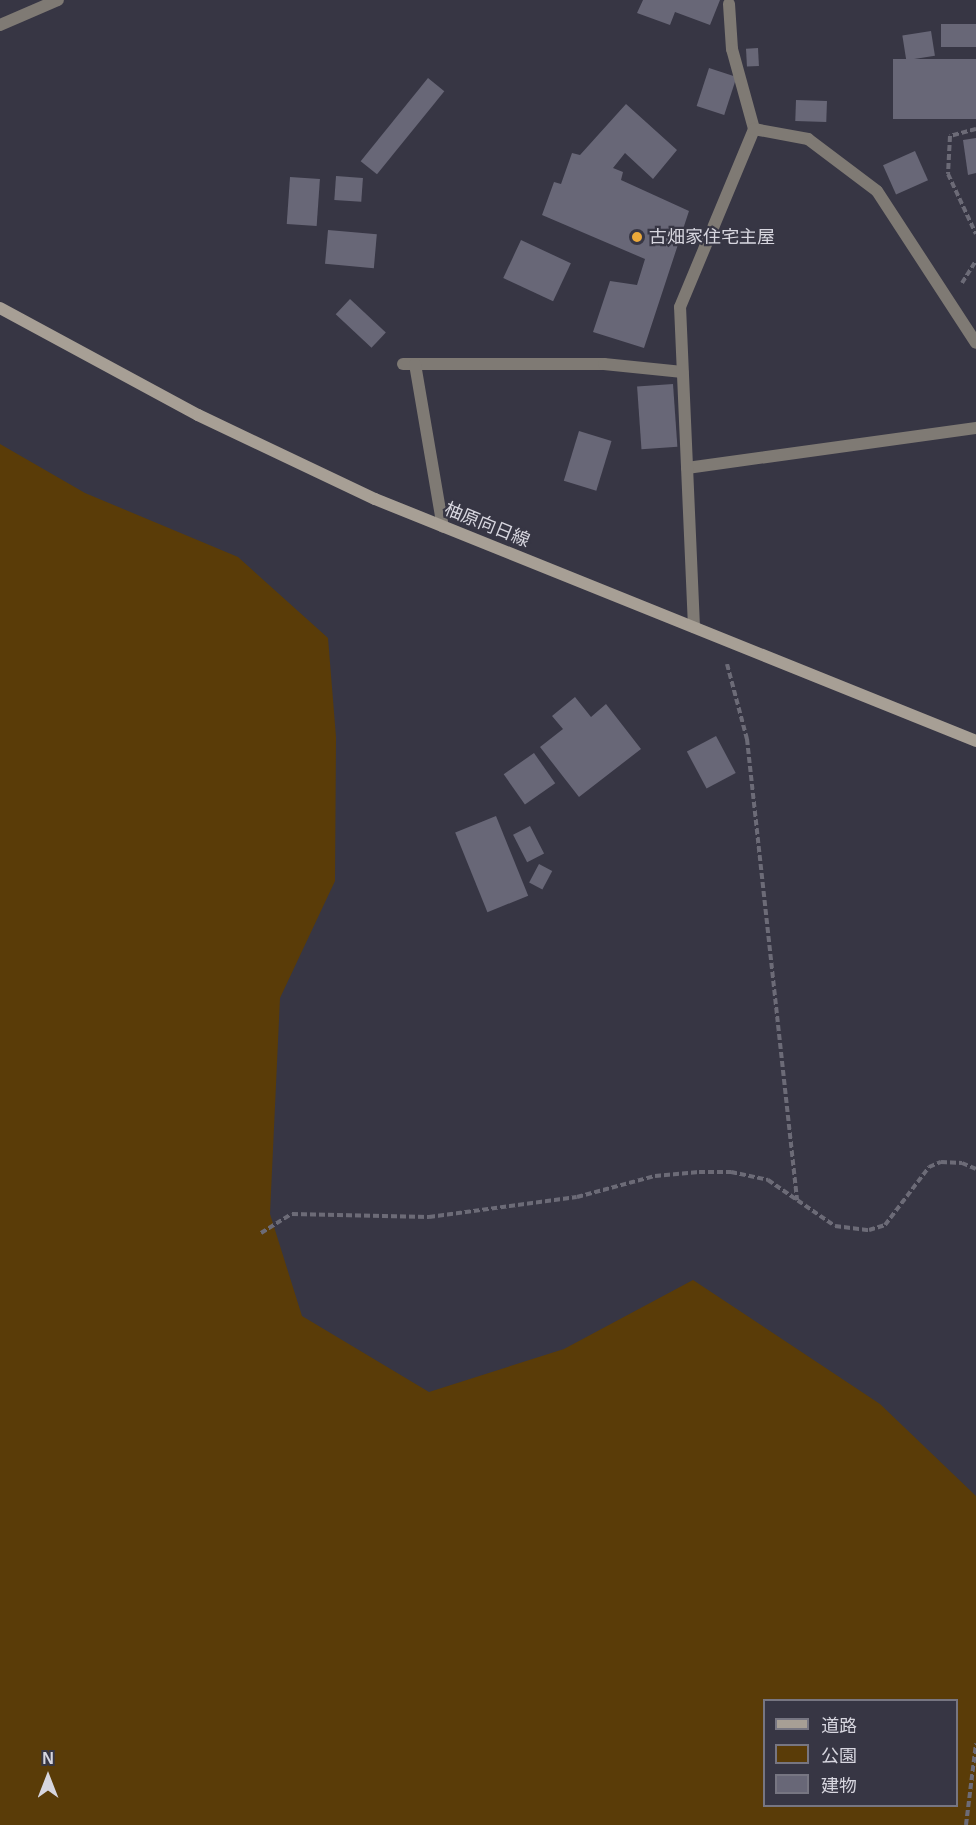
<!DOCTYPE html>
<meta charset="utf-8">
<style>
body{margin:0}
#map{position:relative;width:976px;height:1825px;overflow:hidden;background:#373644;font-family:Helvetica,"Noto Sans JP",sans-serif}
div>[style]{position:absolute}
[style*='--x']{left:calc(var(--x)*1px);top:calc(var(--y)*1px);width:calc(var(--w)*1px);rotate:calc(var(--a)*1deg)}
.green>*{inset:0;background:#5a3c08}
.building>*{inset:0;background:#686777;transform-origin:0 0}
.path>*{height:4px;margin-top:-2px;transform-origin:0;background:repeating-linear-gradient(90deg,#6c6b77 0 6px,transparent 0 9px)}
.street>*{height:12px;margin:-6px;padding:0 6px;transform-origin:6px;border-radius:6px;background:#7f7a74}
.secondary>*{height:12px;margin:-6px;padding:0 6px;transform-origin:6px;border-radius:6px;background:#a79f95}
.dots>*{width:16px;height:16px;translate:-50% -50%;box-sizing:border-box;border:3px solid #373644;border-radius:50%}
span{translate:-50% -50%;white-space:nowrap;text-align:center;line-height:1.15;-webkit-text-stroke:4.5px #373644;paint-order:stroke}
.poi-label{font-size:18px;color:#d7d6df}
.left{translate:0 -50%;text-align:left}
.street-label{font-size:18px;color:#d7d6df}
.legend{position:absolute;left:763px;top:1699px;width:195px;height:108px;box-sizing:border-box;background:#373644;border:2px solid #777682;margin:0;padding:8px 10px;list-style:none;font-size:18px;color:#d7d6df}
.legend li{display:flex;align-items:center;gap:12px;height:30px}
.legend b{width:30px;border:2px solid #777682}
.north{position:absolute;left:18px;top:1747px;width:60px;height:60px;-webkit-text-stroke:4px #373644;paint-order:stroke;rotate:0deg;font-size:16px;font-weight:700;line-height:24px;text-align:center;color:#d7d6df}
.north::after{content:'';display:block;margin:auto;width:21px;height:27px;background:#d7d6df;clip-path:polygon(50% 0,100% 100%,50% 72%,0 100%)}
</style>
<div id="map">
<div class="green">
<i style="clip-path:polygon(evenodd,0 444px,85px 493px,238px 557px,328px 638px,336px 737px,335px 881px,280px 998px,270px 1214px,302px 1316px,429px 1392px,564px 1349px,693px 1280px,880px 1404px,976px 1496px,976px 1825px,0 1825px,0 444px,764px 1700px,956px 1700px,956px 1806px,764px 1806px,764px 1700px)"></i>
</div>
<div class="building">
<i style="clip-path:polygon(643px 0,720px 0,710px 25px,675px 12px,670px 25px,637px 13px)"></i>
<i style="left:976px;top:24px;width:23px;height:35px;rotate:90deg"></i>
<i style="left:931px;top:31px;width:25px;height:29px;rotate:81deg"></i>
<i style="left:758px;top:48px;width:18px;height:12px;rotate:87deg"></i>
<i style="left:976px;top:59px;width:60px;height:83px;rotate:90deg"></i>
<i style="left:709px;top:68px;width:29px;height:40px;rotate:18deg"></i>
<i style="left:428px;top:78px;width:21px;height:107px;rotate:39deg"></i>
<i style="left:796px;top:100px;width:31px;height:21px;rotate:2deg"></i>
<i style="clip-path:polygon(626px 104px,677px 150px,653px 179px,625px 153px,613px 168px,623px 172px,621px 180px,689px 211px,644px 348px,593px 332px,610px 281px,637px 285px,645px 259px,542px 215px,554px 182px,561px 184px,572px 153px,580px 155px)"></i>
<i style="clip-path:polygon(976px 138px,976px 173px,968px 175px,963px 140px)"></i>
<i style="left:915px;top:151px;width:32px;height:35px;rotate:66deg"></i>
<i style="left:336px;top:176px;width:27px;height:24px;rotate:4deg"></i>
<i style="left:290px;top:177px;width:30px;height:47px;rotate:4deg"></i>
<i style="left:328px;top:230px;width:49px;height:34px;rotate:5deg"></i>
<i style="left:521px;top:240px;width:55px;height:42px;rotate:25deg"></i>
<i style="left:350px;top:299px;width:49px;height:21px;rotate:43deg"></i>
<i style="left:673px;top:384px;width:63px;height:36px;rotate:86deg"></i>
<i style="left:579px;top:431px;width:34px;height:52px;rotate:17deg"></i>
<i style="clip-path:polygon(575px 697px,591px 717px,606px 704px,641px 749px,579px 797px,540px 747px,563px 729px,552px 716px)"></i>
<i style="left:716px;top:736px;width:42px;height:33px;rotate:62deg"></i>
<i style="left:534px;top:753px;width:37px;height:37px;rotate:55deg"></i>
<i style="left:496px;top:816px;width:86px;height:44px;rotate:68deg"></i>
<i style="left:530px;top:826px;width:31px;height:19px;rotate:63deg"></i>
<i style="left:539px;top:864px;width:15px;height:21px;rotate:28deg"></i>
</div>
<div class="path">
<i style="--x:976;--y:129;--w:27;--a:165"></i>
<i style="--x:950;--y:136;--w:38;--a:93"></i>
<i style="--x:948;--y:174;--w:66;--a:65"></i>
<i style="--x:962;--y:283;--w:26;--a:-58"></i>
<i style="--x:727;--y:664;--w:78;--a:75.1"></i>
<i style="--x:747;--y:739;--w:464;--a:83.8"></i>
<i style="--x:261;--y:1233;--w:36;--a:-32"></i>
<i style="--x:292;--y:1214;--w:137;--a:1.3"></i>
<i style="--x:429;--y:1217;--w:149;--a:-7.7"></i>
<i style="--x:577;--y:1197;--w:81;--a:-15.1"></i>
<i style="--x:655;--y:1176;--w:44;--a:-5.2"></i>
<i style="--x:699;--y:1172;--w:32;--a:0"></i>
<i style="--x:731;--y:1172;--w:38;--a:12"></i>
<i style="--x:768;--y:1180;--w:81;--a:34.5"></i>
<i style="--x:835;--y:1226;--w:34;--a:7"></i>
<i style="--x:869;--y:1230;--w:17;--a:-17"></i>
<i style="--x:885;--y:1225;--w:73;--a:-52.8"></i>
<i style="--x:929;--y:1167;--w:13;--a:-23"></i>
<i style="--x:941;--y:1162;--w:21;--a:3"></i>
<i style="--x:962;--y:1163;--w:15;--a:23"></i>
<i style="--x:966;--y:1825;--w:82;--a:-83"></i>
</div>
<div class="street">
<i style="--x:729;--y:4;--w:45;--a:86.2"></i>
<i style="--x:732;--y:49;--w:83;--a:74.6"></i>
<i style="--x:0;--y:25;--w:63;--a:-23.3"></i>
<i style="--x:403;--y:364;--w:201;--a:0"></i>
<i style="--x:604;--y:364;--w:79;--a:5.8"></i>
<i style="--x:415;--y:364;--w:165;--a:80.3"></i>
<i style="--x:687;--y:468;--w:292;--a:-7.9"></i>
<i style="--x:694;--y:627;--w:320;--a:-92.5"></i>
<i style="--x:680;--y:307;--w:193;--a:-67.4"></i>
<i style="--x:754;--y:129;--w:55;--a:10.5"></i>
<i style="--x:808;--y:139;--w:86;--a:37"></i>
<i style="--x:877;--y:191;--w:181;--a:56.9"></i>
</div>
<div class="secondary">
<i style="--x:0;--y:308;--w:225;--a:28.4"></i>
<i style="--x:198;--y:415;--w:196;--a:25.4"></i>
<i style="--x:375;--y:499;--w:648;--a:21.93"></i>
</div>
<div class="dots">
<i style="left:637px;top:237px;background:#eca93a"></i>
</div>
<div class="poi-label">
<span class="left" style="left:649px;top:237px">古畑家住宅主屋</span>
</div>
<div class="street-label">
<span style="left:487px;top:525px;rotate:22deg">柚原向日線</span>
</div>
<ul class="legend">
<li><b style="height:8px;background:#a79f95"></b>道路</li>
<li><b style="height:16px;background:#5a3c08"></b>公園</li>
<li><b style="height:16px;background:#686777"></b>建物</li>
</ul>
<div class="north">N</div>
</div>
